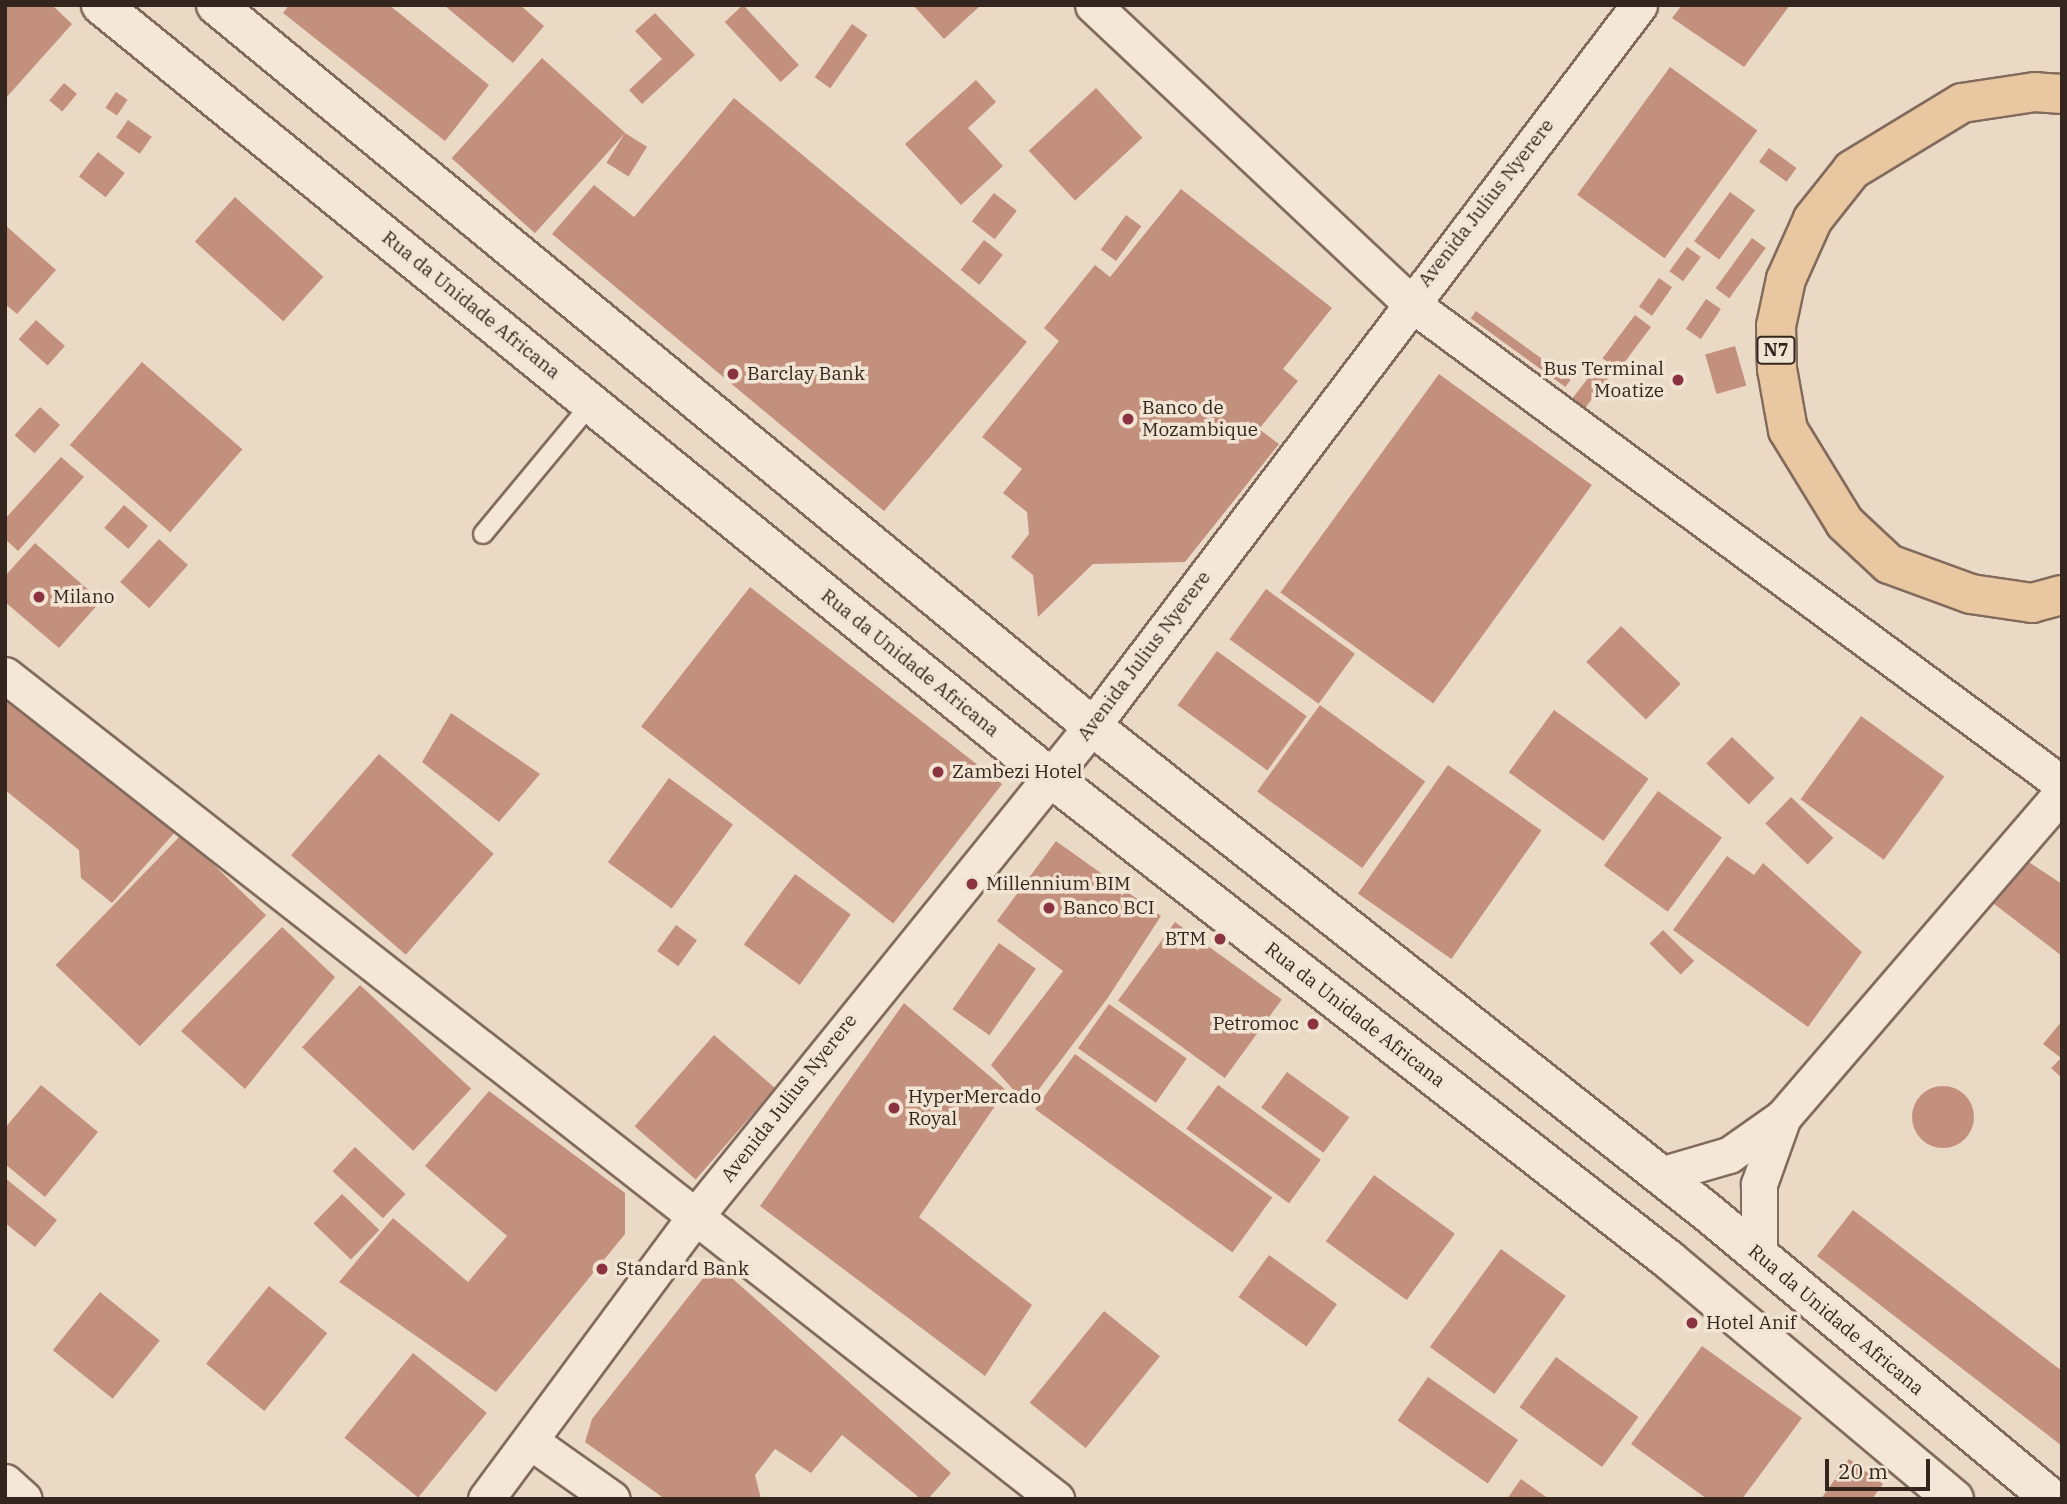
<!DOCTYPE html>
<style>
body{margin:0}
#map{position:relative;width:2067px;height:1504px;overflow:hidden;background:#e9d9c5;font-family:"IBM Plex Serif",serif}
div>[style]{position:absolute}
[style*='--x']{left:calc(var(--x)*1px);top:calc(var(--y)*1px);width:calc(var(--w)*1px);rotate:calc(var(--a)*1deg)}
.building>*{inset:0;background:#c4907e;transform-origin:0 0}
.round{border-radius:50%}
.roads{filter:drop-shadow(2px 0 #826b5d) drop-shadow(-2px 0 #826b5d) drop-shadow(0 2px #826b5d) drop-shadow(0 -2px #826b5d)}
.service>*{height:18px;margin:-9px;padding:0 9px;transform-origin:9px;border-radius:9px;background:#f5e7d7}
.minor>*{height:35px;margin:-17.5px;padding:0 17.5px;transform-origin:17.5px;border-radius:17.5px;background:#f5e7d7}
.tertiary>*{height:38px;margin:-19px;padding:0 19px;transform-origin:19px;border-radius:19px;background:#f5e7d7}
.primary>*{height:38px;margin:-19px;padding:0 19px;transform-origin:19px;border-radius:19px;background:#e9c7a0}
.dots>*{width:19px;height:19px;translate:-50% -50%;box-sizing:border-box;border:4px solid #f2e4d3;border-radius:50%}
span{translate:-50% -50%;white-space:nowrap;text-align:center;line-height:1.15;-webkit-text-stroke:7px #f2e4d3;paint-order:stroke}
.shield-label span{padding:2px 5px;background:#f2e4d3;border:2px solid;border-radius:5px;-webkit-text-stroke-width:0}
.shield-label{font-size:18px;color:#34261f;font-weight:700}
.street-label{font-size:19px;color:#34261f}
.poi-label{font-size:19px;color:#34261f}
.right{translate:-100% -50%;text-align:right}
.left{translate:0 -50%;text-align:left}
.frame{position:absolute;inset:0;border:7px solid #34261f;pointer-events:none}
.scale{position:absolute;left:1825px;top:1459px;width:105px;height:32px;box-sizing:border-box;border:4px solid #34261f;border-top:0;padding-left:9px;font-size:21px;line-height:24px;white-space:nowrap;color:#34261f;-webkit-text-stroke:5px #f2e4d3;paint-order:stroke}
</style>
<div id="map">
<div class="building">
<i style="clip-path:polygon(5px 5px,52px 5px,72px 24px,5px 99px)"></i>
<i style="clip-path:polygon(289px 5px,389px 5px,489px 85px,445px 141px,283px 13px)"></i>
<i style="clip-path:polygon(444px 5px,520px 5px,544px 26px,513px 63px)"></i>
<i style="left:743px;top:5px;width:82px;height:25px;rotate:47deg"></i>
<i style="clip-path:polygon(913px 5px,981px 5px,944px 39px)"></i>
<i style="clip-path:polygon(1682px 5px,1790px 5px,1744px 67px,1672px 18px)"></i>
<i style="clip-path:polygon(655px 13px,695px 55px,642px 104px,629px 90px,662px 59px,635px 31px)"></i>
<i style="left:852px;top:24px;width:19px;height:65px;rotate:35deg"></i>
<i style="left:542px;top:58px;width:112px;height:135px;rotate:42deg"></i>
<i style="left:1670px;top:67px;width:108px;height:158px;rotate:36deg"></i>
<i style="clip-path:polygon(976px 80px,996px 102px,968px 128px,1003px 166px,961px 205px,905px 144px)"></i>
<i style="left:64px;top:83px;width:17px;height:23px;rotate:40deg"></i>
<i style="left:1096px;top:88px;width:68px;height:92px;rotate:47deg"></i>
<i style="left:116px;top:92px;width:14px;height:19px;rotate:34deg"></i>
<i style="clip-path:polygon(734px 98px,1027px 342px,884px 511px,552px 234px,594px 185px,634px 217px)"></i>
<i style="left:128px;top:120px;width:29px;height:21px;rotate:35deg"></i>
<i style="left:625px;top:133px;width:26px;height:35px;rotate:32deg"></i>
<i style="left:1769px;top:148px;width:34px;height:17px;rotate:36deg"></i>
<i style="left:98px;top:152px;width:34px;height:31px;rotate:38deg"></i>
<i style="clip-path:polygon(1181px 189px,1332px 308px,1283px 369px,1298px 381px,1259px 429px,1279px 444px,1185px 562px,1093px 564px,1038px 617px,1033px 575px,1011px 557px,1029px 534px,1027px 512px,1003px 493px,1022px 469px,982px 437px,1059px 341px,1044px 328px,1095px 265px,1110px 277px)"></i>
<i style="left:1730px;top:192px;width:31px;height:61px;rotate:36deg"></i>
<i style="left:994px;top:193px;width:29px;height:36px;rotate:38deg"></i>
<i style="left:235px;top:197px;width:119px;height:60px;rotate:42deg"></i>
<i style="left:1126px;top:215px;width:19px;height:43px;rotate:36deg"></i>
<i style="clip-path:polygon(5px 225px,56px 270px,17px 314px,5px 304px)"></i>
<i style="left:1752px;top:238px;width:17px;height:62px;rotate:36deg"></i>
<i style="left:984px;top:240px;width:24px;height:38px;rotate:38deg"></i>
<i style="left:1687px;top:247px;width:17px;height:30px;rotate:36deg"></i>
<i style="left:1659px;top:278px;width:16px;height:35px;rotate:35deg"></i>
<i style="left:1706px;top:299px;width:18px;height:36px;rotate:34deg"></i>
<i style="left:1476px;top:311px;width:117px;height:9px;rotate:36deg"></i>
<i style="left:1635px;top:315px;width:20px;height:54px;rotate:37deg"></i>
<i style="left:36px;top:320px;width:39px;height:26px;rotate:42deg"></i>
<i style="left:1735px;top:346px;width:41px;height:31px;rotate:74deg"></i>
<i style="left:142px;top:362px;width:133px;height:110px;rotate:41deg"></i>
<i style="left:1596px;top:368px;width:16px;height:43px;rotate:38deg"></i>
<i style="left:1439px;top:374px;width:189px;height:270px;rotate:36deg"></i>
<i style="left:40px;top:407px;width:27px;height:38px;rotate:42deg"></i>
<i style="clip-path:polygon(61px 457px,84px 477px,18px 551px,5px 539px,5px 519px)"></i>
<i style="left:124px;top:505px;width:32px;height:30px;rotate:41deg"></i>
<i style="left:159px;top:539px;width:39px;height:58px;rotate:42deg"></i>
<i style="clip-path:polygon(35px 543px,101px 601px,59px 648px,5px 602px,5px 576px)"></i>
<i style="left:750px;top:587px;width:320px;height:177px;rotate:38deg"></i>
<i style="left:1266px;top:589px;width:110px;height:62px;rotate:36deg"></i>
<i style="left:1621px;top:626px;width:83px;height:50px;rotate:44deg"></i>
<i style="left:1217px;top:651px;width:111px;height:67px;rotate:36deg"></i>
<i style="clip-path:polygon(5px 698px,176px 831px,112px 903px,81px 878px,79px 850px,5px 790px)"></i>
<i style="left:1320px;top:705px;width:130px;height:107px;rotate:36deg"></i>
<i style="left:1554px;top:710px;width:117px;height:77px;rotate:36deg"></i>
<i style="clip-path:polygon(451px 713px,540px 774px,499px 822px,422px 762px)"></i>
<i style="left:1861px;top:716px;width:103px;height:103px;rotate:36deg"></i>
<i style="left:1732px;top:737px;width:59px;height:37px;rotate:44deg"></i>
<i style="left:379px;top:754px;width:152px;height:134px;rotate:41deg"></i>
<i style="left:1448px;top:765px;width:114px;height:157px;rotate:35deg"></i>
<i style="left:669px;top:778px;width:79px;height:104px;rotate:36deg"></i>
<i style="left:1658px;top:791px;width:79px;height:92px;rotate:36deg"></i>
<i style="left:1791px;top:797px;width:59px;height:37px;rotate:44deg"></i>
<i style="left:182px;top:834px;width:117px;height:182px;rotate:44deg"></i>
<i style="clip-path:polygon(1056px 841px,1161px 916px,1107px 999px,1027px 1105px,991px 1065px,1063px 971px,997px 921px)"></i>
<i style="clip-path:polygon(1727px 856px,1754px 875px,1763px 863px,1862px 952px,1808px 1027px,1673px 930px)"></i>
<i style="clip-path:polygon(2024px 859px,2062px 884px,2062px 956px,1989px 900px)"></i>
<i style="left:795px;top:874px;width:69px;height:87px;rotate:36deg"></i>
<i style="left:1175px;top:922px;width:132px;height:97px;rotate:36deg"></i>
<i style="left:676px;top:925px;width:26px;height:32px;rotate:36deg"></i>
<i style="clip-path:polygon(282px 927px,335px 977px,245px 1089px,181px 1031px)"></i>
<i style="left:1663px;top:930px;width:44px;height:19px;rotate:45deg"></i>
<i style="left:999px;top:943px;width:45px;height:81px;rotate:35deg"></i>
<i style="left:360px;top:985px;width:152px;height:85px;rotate:43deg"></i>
<i style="clip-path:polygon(904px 1003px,1006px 1090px,919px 1217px,1032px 1305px,985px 1376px,760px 1206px)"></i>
<i style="left:1109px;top:1004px;width:95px;height:54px;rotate:35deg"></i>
<i style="clip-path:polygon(2062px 1021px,2062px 1078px,2051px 1068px,2061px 1058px,2043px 1044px)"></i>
<i style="left:714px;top:1035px;width:81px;height:121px;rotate:41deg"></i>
<i style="left:1075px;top:1054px;width:244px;height:68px;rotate:36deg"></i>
<i style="left:1287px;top:1072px;width:77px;height:44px;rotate:36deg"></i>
<i style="clip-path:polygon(41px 1085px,98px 1132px,45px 1197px,5px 1164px,5px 1128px)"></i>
<i style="left:1218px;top:1085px;width:127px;height:54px;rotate:36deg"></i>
<i class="round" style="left:1912px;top:1086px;width:62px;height:62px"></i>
<i style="clip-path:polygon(489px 1091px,625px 1193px,625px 1234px,496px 1392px,339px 1282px,393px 1218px,468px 1282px,507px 1236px,425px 1166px)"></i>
<i style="left:355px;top:1147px;width:69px;height:33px;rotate:43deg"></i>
<i style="left:1374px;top:1175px;width:100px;height:82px;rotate:36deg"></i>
<i style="clip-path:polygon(5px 1178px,57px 1220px,35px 1247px,5px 1223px)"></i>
<i style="left:342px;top:1194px;width:52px;height:41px;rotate:44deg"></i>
<i style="clip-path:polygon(1853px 1210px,2062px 1371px,2062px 1446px,1817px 1256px)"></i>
<i style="left:1501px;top:1249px;width:80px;height:121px;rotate:36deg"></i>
<i style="left:1269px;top:1255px;width:84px;height:52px;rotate:36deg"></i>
<i style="clip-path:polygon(715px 1263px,951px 1473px,928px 1499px,921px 1499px,842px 1435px,811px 1473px,775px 1449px,755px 1475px,761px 1499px,665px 1499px,585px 1442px,592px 1419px)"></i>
<i style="left:269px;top:1286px;width:75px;height:100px;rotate:39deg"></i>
<i style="left:100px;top:1292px;width:77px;height:75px;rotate:39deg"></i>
<i style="left:1104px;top:1311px;width:72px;height:118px;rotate:39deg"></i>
<i style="clip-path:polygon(1702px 1346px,1802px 1418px,1742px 1499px,1707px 1499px,1631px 1444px)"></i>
<i style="left:413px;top:1353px;width:95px;height:109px;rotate:39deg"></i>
<i style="left:1556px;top:1357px;width:102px;height:62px;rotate:36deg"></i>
<i style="left:1428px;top:1377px;width:110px;height:53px;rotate:35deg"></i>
<i style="clip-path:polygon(1849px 1459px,1883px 1484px,1872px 1499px,1821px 1499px)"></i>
<i style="clip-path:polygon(1521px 1479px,1549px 1499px,1507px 1499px)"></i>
</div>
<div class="roads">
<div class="service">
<i style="--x:483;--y:534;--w:169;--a:-50.3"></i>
</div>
<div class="minor">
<i style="--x:1093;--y:5;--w:434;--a:43.2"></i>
<i style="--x:1409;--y:302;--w:812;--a:36.43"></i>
<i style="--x:5;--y:675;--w:1336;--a:38.1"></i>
<i style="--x:1660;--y:1175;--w:72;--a:-16.2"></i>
<i style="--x:1729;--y:1155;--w:66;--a:-35.1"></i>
<i style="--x:1783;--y:1117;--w:428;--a:-49.3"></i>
<i style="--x:1759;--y:1255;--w:71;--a:-90"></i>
<i style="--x:1759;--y:1184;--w:71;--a:-70.3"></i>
<i style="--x:530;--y:1441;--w:100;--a:35.3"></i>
<i style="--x:5;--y:1482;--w:25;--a:42"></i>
<i style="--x:486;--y:1499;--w:356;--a:-53.5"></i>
<i style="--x:698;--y:1213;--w:626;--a:-51.03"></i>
<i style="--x:1092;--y:726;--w:905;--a:-52.81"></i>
</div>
<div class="tertiary">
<i style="--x:101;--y:5;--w:1223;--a:39.13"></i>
<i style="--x:1050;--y:777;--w:785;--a:37.96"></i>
<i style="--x:1669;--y:1260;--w:372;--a:40"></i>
<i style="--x:216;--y:5;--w:1135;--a:39.46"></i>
<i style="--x:1092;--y:726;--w:782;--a:38.31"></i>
<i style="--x:1706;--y:1211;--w:450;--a:39.8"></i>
</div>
<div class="primary">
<i style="--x:2062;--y:94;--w:27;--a:-176"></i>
<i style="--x:2035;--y:92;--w:74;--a:171.4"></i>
<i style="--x:1962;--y:103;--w:129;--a:148.7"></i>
<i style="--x:1852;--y:170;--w:63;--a:128.5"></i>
<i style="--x:1813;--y:219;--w:66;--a:114.2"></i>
<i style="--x:1786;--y:279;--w:48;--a:102"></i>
<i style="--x:1776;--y:326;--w:43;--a:88.7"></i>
<i style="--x:1777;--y:369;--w:62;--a:79.8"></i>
<i style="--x:1788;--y:430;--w:109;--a:58.5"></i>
<i style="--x:1845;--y:523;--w:60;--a:43"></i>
<i style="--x:1889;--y:564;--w:87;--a:20.1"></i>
<i style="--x:1971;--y:594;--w:62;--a:8.4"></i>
<i style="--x:2032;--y:603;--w:31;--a:-15"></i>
</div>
</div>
<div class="dots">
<i style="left:733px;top:374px;background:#8b3341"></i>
<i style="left:1678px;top:380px;background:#8b3341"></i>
<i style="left:1128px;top:419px;background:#8b3341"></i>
<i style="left:39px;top:597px;background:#8b3341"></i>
<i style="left:938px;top:772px;background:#8b3341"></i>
<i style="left:972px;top:884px;background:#8b3341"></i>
<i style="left:1049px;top:908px;background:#8b3341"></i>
<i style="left:1220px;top:939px;background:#8b3341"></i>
<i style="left:1313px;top:1024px;background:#8b3341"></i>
<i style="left:894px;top:1108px;background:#8b3341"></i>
<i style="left:602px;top:1269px;background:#8b3341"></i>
<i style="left:1692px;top:1323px;background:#8b3341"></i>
</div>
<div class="shield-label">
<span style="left:1776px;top:350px">N7</span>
</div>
<div class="street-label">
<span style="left:1486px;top:203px;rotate:-52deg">Avenida Julius Nyerere</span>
<span style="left:471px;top:305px;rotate:39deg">Rua da Unidade Africana</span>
<span style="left:1144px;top:656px;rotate:-53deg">Avenida Julius Nyerere</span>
<span style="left:910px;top:663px;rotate:39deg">Rua da Unidade Africana</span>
<span style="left:1355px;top:1015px;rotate:38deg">Rua da Unidade Africana</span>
<span style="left:789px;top:1098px;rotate:-52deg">Avenida Julius Nyerere</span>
<span style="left:1836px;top:1320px;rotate:40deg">Rua da Unidade Africana</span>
</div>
<div class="poi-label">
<span class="right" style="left:1664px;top:380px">Bus Terminal<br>Moatize</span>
<span class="left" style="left:747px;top:374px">Barclay Bank</span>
<span class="left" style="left:1142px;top:419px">Banco de<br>Mozambique</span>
<span class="left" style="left:53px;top:597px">Milano</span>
<span class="left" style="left:952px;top:772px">Zambezi Hotel</span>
<span class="left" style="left:986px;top:884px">Millennium BIM</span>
<span class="left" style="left:1063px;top:908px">Banco BCI</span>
<span class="right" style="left:1206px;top:939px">BTM</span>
<span class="right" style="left:1299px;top:1024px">Petromoc</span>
<span class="left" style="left:908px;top:1108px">HyperMercado<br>Royal</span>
<span class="left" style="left:616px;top:1269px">Standard Bank</span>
<span class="left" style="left:1706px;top:1323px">Hotel Anif</span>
</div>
<div class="frame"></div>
<div class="scale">20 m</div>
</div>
